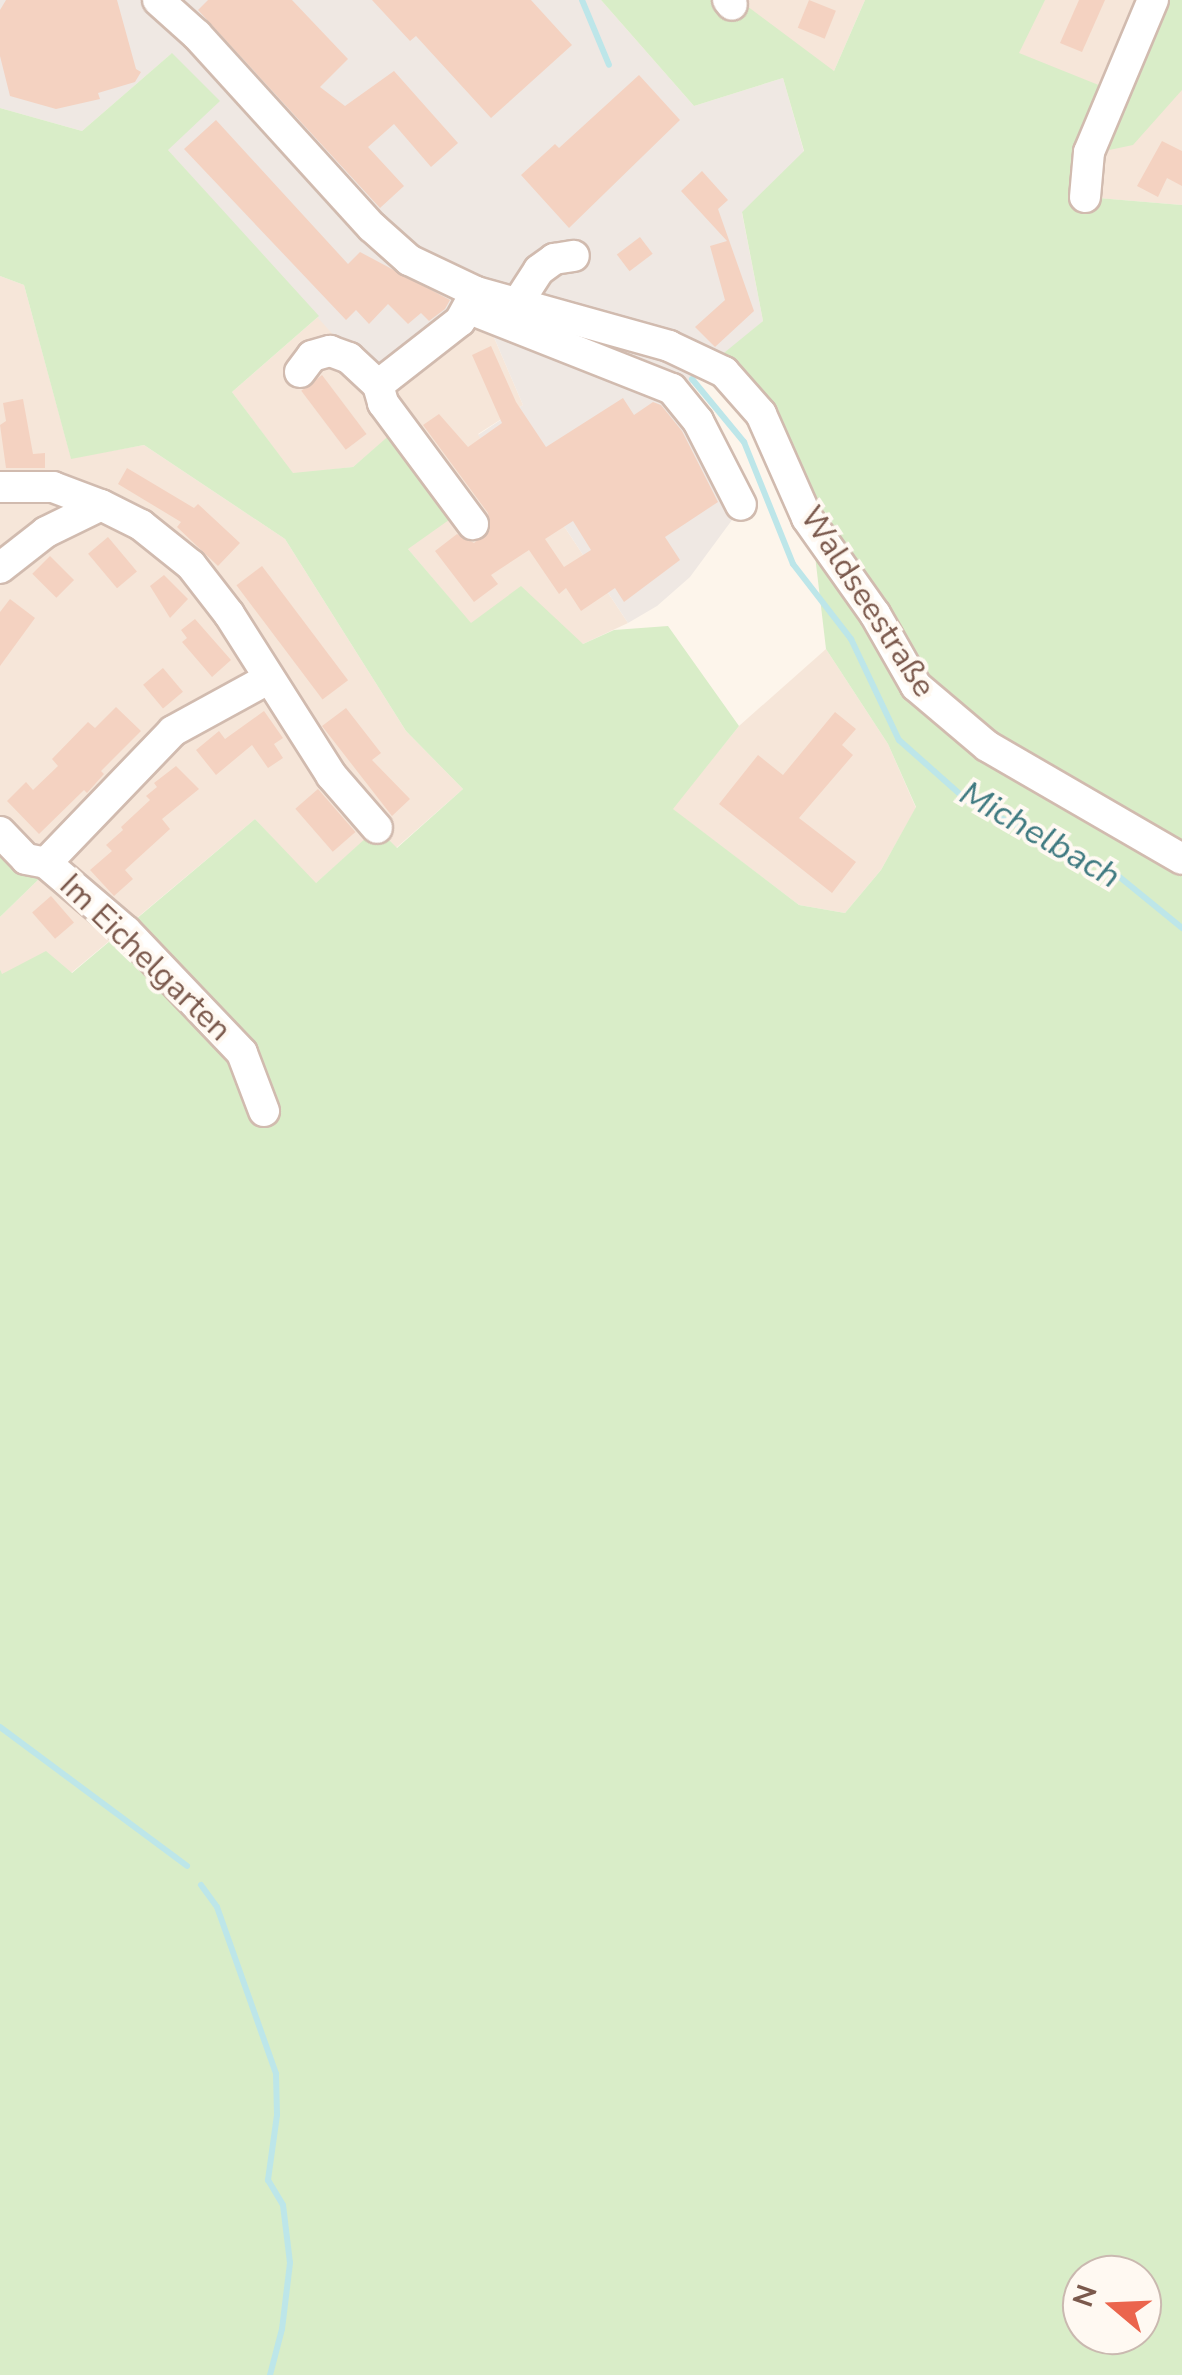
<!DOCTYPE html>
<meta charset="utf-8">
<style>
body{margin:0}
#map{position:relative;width:1182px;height:2375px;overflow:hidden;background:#fdf5eb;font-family:"Nunito Sans",sans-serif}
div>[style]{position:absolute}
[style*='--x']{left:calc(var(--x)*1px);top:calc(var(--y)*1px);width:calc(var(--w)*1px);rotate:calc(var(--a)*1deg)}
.residential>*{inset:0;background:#f6e6d9}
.industrial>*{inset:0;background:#efe8e3}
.green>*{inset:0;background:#d9edc8}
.stream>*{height:6px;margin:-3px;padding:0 3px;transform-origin:3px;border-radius:3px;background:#bde6e9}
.building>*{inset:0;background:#f4d2c1;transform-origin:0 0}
.roads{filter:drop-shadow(2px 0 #d1bbaf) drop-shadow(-2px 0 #d1bbaf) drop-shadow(0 2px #d1bbaf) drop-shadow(0 -2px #d1bbaf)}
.minor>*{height:30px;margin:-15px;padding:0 15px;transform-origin:15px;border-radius:15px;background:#fff}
span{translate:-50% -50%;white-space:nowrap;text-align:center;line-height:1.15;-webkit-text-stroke:8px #fff9f2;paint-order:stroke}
.street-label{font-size:32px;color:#7b594c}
.water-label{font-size:35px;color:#3e7980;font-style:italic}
.north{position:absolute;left:1062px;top:2255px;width:100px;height:100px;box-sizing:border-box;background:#fff9f2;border:2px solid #cab9b0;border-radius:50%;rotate:289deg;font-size:28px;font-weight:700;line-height:40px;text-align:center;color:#7b594c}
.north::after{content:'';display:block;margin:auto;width:35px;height:45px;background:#eb654d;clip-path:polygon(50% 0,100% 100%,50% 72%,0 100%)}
</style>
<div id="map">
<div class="residential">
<i style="clip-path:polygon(601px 0,865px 0,834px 71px)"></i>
<i style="clip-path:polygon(885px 0,1182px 0,1182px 205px,1085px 197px)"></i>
<i style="clip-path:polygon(0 276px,24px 285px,71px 458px,144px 445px,285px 539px,406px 731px,463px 789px,396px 848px,377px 829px,315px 884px,255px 819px,71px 973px,2px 975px,0 969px,0 917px,42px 876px,0 848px)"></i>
<i style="clip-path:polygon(319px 316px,378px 385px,460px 321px,490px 328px,523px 405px,478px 434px,521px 461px,628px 623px,583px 644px,471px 624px,408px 549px,400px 427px,353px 467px,293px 474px,232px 392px)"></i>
<i style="clip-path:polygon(826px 649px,888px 744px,916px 808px,881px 870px,845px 913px,799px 905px,672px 809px,739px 726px)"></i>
</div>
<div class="industrial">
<i style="clip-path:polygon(0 0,601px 0,694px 106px,783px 78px,804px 152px,742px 213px,763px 321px,688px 386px,746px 501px,690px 577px,657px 606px,628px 623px,521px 461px,491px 453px,478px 435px,523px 405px,490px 328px,459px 321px,378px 385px,167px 149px,171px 54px,82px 131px,0 108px)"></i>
</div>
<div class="green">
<i style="clip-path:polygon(evenodd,601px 0,739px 0,834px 71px,865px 0,1045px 0,1019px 53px,1111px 90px,1153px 0,1182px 0,1182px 90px,1133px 145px,1095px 153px,1086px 197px,1182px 205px,1182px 2375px,0 2375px,0 969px,2px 974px,46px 951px,72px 973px,255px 819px,316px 883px,377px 828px,397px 848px,463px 789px,406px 731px,285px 539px,144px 445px,71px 459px,24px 285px,0 276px,0 108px,82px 131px,172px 53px,220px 101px,168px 150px,319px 316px,232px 392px,293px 473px,353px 467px,400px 426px,463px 510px,408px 549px,471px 623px,521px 586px,583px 644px,614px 630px,668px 626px,739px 726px,673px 809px,799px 905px,845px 913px,881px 870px,916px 807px,888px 744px,826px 649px,810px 513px,719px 357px,763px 321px,742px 212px,804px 151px,783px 78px,694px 106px,601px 0,1082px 2275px,1142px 2275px,1142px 2335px,1082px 2335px,1082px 2275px)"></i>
<i style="clip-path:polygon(0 848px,42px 876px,0 917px)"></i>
</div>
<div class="stream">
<i style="--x:582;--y:0;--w:70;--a:67.4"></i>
<i style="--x:692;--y:379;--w:82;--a:50.5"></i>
<i style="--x:744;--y:442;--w:131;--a:68.1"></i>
<i style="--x:793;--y:564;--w:95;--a:52.3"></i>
<i style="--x:851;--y:639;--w:112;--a:64.6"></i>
<i style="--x:899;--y:740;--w:96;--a:41.6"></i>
<i style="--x:971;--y:804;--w:155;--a:25.2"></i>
<i style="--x:1111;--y:870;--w:92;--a:39.2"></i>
<i style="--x:0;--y:1727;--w:233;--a:36.6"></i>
<i style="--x:201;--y:1885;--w:27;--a:54"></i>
<i style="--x:217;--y:1907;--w:177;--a:70.5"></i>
<i style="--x:276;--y:2074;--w:41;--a:88.6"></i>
<i style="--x:277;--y:2115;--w:66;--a:97.9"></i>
<i style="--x:268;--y:2180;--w:29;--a:59"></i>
<i style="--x:283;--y:2205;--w:58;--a:83.1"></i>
<i style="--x:290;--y:2263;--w:66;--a:96.9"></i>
<i style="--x:282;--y:2329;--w:48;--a:104.6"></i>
</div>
<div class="building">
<i style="clip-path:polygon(6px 0,117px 0,136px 69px,141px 72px,135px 82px,98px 93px,100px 99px,56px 109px,10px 96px,0 56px,0 10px)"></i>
<i style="clip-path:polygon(208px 0,292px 0,348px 59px,320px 87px,345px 106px,394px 71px,458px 143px,431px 167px,394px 124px,368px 147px,404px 186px,380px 208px,198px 10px)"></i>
<i style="clip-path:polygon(372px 0,531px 0,572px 45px,491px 118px,416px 36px,410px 41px)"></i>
<i style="left:809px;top:0;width:29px;height:30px;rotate:22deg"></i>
<i style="clip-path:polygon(1079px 0,1105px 0,1082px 52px,1060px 43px)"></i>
<i style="clip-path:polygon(639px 75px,680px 120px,569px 228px,521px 175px,555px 144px,559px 148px)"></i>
<i style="clip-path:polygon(216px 120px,348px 264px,360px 252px,450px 300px,445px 309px,429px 321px,421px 313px,408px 324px,388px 304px,369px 324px,356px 310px,346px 320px,184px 149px)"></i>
<i style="clip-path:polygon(1162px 141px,1182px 151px,1182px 186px,1167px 178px,1158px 197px,1137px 186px)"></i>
<i style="clip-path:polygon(702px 171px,728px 200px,718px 209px,754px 311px,715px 347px,695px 327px,725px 300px,710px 246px,727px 241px,681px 191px)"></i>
<i style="left:640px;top:237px;width:21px;height:29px;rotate:53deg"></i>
<i style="clip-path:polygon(evenodd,491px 346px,516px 402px,546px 447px,623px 398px,634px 415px,653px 402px,661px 405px,682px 431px,718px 502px,665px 537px,680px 560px,624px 602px,615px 588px,581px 611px,566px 588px,559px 594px,529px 550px,491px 575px,498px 584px,474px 602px,435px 551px,457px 534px,474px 543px,490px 530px,488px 513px,423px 425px,439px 414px,468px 447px,502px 423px,472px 355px,491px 346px,573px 521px,591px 550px,564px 567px,545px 539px,573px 521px)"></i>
<i style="left:322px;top:375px;width:74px;height:26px;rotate:53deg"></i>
<i style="clip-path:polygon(23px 399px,33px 454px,45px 453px,45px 468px,6px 468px,0 425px,6px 421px,3px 403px)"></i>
<i style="clip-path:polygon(127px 468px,194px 508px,198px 504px,240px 543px,218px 566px,177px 527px,181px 522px,118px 484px)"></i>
<i style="left:108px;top:537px;width:45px;height:26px;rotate:50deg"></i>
<i style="left:50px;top:556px;width:34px;height:25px;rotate:45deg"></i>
<i style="left:262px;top:566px;width:143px;height:32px;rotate:53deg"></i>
<i style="clip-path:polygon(164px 575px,188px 599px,170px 618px,150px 586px)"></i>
<i style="clip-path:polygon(10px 599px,35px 618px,0 666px,0 612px)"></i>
<i style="clip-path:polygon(195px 619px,231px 660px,212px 677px,182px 642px,187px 638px,181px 630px)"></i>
<i style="left:163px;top:668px;width:31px;height:26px;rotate:50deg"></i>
<i style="clip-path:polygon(116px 707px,141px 731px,101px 771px,104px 774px,87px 793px,84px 790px,39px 834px,7px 801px,26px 782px,33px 790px,58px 766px,52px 759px,88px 722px,95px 728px)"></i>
<i style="clip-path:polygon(346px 708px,381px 753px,372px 760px,410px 799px,392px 816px,322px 726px)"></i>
<i style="clip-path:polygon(264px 711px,283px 738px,274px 744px,283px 758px,268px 768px,252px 745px,216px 775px,196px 750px,219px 731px,225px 739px)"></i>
<i style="clip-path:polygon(835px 712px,856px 729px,842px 745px,853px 755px,799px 818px,856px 862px,832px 893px,719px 804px,758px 755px,783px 775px)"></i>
<i style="clip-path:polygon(176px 766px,199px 789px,162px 819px,170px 829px,125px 870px,133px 879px,114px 896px,90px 870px,112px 851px,106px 845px,123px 830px,121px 827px,150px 800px,146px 796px,157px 787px,154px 783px)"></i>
<i style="left:318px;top:789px;width:57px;height:30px;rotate:49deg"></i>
<i style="left:51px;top:896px;width:35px;height:25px;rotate:49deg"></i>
</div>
<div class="roads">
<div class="minor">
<i style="--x:158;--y:0;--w:52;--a:41.9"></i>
<i style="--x:197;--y:35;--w:260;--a:47.7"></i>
<i style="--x:372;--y:227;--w:50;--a:41.7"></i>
<i style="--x:409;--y:260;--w:74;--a:25.5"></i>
<i style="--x:476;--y:292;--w:200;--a:15.6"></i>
<i style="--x:669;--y:346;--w:61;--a:25.3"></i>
<i style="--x:724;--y:372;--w:56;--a:48.6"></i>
<i style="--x:761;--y:414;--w:114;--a:66.1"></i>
<i style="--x:807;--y:518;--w:118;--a:54.7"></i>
<i style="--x:875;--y:614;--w:83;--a:60.3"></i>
<i style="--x:916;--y:686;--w:93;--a:40.2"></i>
<i style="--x:987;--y:746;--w:225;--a:30.1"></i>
<i style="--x:728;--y:0;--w:6;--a:51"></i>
<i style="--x:1085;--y:197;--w:45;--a:-84.9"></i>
<i style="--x:1089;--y:152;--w:165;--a:-67.2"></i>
<i style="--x:517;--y:304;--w:40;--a:-57.1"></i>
<i style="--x:539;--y:270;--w:19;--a:-36"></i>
<i style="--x:554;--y:259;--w:20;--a:-9"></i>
<i style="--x:470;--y:309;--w:217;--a:21.6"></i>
<i style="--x:672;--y:389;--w:41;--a:50.9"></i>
<i style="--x:698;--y:421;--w:94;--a:62.9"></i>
<i style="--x:300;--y:372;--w:20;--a:-53"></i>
<i style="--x:312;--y:356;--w:19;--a:-16"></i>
<i style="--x:330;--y:351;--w:20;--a:20"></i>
<i style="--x:349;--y:358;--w:40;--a:43"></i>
<i style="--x:378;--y:385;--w:104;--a:-38"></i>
<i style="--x:460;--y:321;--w:33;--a:-61"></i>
<i style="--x:378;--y:385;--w:19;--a:74"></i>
<i style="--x:383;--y:403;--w:151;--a:53.4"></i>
<i style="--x:0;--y:487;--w:53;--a:0"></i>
<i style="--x:53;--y:487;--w:51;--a:20.6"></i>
<i style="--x:101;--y:505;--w:45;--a:26.6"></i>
<i style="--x:141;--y:525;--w:64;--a:38.7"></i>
<i style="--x:191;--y:565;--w:62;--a:52.2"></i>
<i style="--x:229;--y:614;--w:191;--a:57.6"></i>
<i style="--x:331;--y:775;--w:70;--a:49"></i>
<i style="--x:0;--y:568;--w:58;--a:-38"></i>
<i style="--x:46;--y:532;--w:61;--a:-26.1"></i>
<i style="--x:0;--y:832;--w:37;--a:46"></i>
<i style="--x:26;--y:859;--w:20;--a:11"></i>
<i style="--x:46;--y:863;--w:105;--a:40.4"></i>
<i style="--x:126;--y:931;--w:168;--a:46.4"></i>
<i style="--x:242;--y:1053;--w:62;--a:69.2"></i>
<i style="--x:46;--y:863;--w:183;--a:-46.1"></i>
<i style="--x:173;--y:731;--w:108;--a:-28.7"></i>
</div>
</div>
<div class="street-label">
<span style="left:867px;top:602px;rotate:57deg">Waldseestraße</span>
<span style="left:145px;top:958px;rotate:44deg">Im Eichelgarten</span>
</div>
<div class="water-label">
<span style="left:1040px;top:835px;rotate:30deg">Michelbach</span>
</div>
<div class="north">N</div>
</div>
